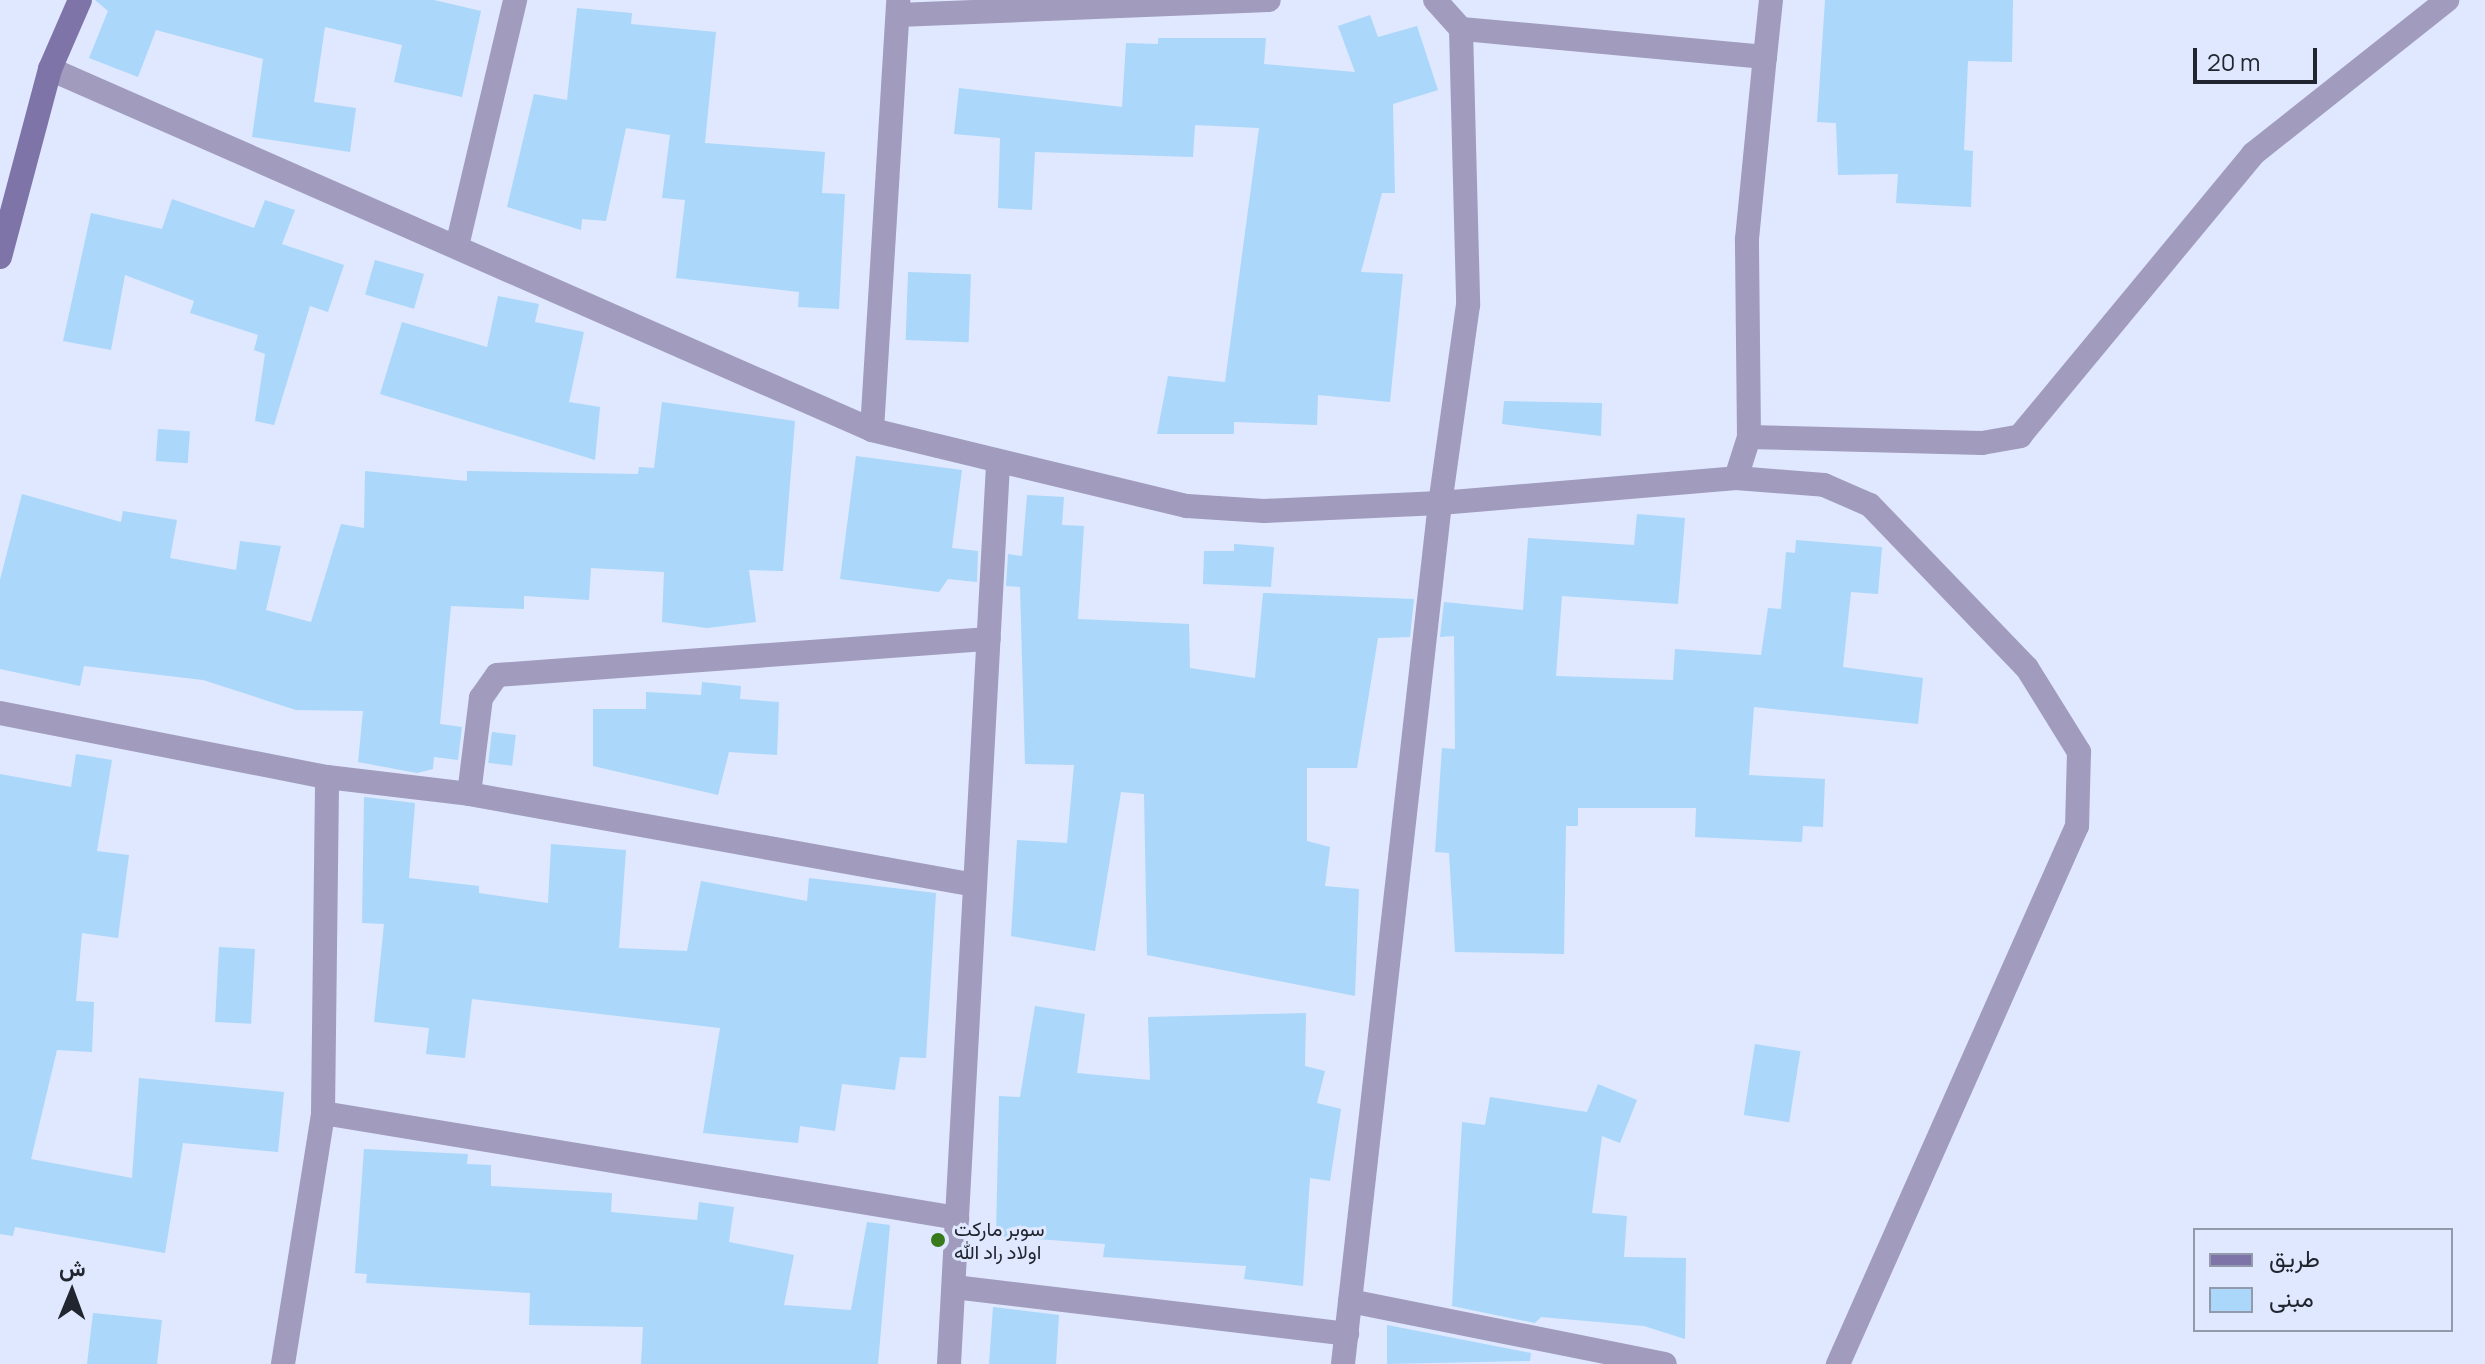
<!DOCTYPE html>
<meta charset="utf-8">
<style>
body{margin:0}
#map{position:relative;width:2485px;height:1364px;overflow:hidden;background:#dfe8fe;font-family:Manrope,Vazirmatn,sans-serif}
div>[style]{position:absolute}
[style*='--x']{left:calc(var(--x)*1px);top:calc(var(--y)*1px);width:calc(var(--w)*1px);rotate:calc(var(--a)*1deg)}
.building>*{inset:0;background:#aad7fa;transform-origin:0 0}
.street>*{height:24px;margin:-12px;padding:0 12px;transform-origin:12px;border-radius:12px;background:#a19bbd}
.secondary>*{height:24px;margin:-12px;padding:0 12px;transform-origin:12px;border-radius:12px;background:#7f74a7}
.dots>*{width:22px;height:22px;translate:-50% -50%;box-sizing:border-box;border:4px solid #dfe8fe;border-radius:50%}
span{translate:-50% -50%;white-space:nowrap;text-align:center;line-height:1.15;-webkit-text-stroke:6px #dfe8fe;paint-order:stroke}
.poi-label{font-size:20px;color:#21252f}
.left{translate:0 -50%;text-align:left}
.legend{position:absolute;left:2193px;top:1228px;width:260px;height:104px;box-sizing:border-box;background:#dfe8fe;border:2px solid #939aab;margin:0;padding:10px 14px;list-style:none;font-size:24px;color:#21252f}
.legend li{display:flex;align-items:center;gap:16px;height:40px}
.legend b{width:40px;border:2px solid #939aab}
.north{position:absolute;left:32px;top:1252px;width:80px;height:80px;-webkit-text-stroke:6px #dfe8fe;paint-order:stroke;rotate:1deg;font-size:22px;font-weight:700;line-height:32px;text-align:center;color:#21252f}
.north::after{content:'';display:block;margin:auto;width:28px;height:36px;background:#21252f;clip-path:polygon(50% 0,100% 100%,50% 72%,0 100%)}
.scale{position:absolute;left:2193px;top:48px;width:124px;height:36px;box-sizing:border-box;border:4px solid #21252f;border-top:0;padding-left:10px;font-size:24px;line-height:28px;white-space:nowrap;color:#21252f;-webkit-text-stroke:6px #dfe8fe;paint-order:stroke}
</style>
<div id="map">
<div class="building">
<i style="clip-path:polygon(95px 0,434px 0,481px 11px,462px 97px,394px 82px,402px 45px,325px 27px,314px 102px,356px 108px,350px 152px,252px 137px,263px 59px,156px 30px,138px 77px,89px 58px,108px 11px)"></i>
<i style="clip-path:polygon(1825px 0,2013px 0,2012px 62px,1968px 61px,1964px 150px,1973px 151px,1971px 207px,1896px 203px,1898px 174px,1838px 175px,1836px 123px,1817px 122px)"></i>
<i style="clip-path:polygon(577px 8px,632px 13px,631px 24px,716px 32px,705px 143px,825px 152px,822px 193px,845px 194px,839px 309px,798px 307px,799px 292px,676px 278px,685px 200px,662px 198px,670px 135px,626px 128px,606px 221px,582px 219px,581px 230px,507px 207px,534px 94px,567px 100px)"></i>
<i style="clip-path:polygon(1370px 15px,1378px 37px,1417px 26px,1438px 90px,1393px 104px,1395px 193px,1382px 193px,1361px 272px,1403px 274px,1390px 402px,1318px 395px,1317px 425px,1234px 422px,1234px 434px,1157px 434px,1168px 376px,1225px 382px,1259px 128px,1195px 125px,1193px 157px,1035px 152px,1032px 210px,998px 208px,1000px 138px,954px 134px,959px 88px,1122px 107px,1126px 43px,1158px 44px,1158px 38px,1266px 38px,1264px 64px,1355px 72px,1338px 26px)"></i>
<i style="clip-path:polygon(172px 199px,254px 228px,265px 200px,295px 210px,282px 244px,344px 265px,328px 312px,310px 306px,274px 425px,255px 421px,265px 354px,254px 350px,258px 335px,190px 313px,194px 301px,125px 275px,111px 350px,63px 341px,91px 213px,162px 229px)"></i>
<i style="left:375px;top:260px;width:51px;height:36px;rotate:16deg"></i>
<i style="left:908px;top:272px;width:63px;height:68px;rotate:2deg"></i>
<i style="clip-path:polygon(498px 296px,539px 304px,535px 322px,584px 332px,569px 402px,600px 407px,595px 460px,380px 394px,402px 322px,487px 347px)"></i>
<i style="clip-path:polygon(1504px 401px,1602px 403px,1601px 436px,1502px 424px)"></i>
<i style="clip-path:polygon(662px 402px,795px 421px,783px 571px,749px 570px,756px 622px,707px 628px,662px 622px,664px 572px,591px 568px,589px 600px,524px 596px,524px 609px,451px 606px,440px 724px,462px 727px,458px 760px,434px 757px,433px 769px,417px 773px,358px 762px,363px 711px,296px 710px,203px 680px,84px 666px,80px 686px,0 669px,0 580px,22px 494px,121px 522px,123px 511px,177px 520px,170px 558px,236px 570px,240px 541px,281px 546px,266px 610px,311px 622px,341px 524px,364px 528px,365px 471px,467px 481px,467px 471px,638px 474px,639px 467px,654px 468px)"></i>
<i style="left:158px;top:429px;width:32px;height:32px;rotate:4deg"></i>
<i style="clip-path:polygon(856px 456px,962px 470px,952px 548px,978px 551px,977px 582px,948px 579px,939px 592px,840px 579px)"></i>
<i style="clip-path:polygon(1027px 495px,1064px 497px,1062px 525px,1084px 526px,1078px 619px,1189px 624px,1190px 668px,1255px 678px,1263px 593px,1414px 599px,1410px 637px,1378px 638px,1357px 768px,1307px 768px,1307px 841px,1330px 847px,1325px 886px,1359px 889px,1355px 996px,1147px 955px,1144px 794px,1121px 792px,1095px 951px,1011px 936px,1017px 840px,1067px 843px,1074px 765px,1025px 764px,1020px 587px,1006px 586px,1008px 554px,1022px 556px)"></i>
<i style="clip-path:polygon(1637px 514px,1685px 518px,1678px 604px,1562px 596px,1556px 676px,1673px 680px,1675px 649px,1761px 655px,1768px 608px,1781px 609px,1786px 552px,1795px 553px,1796px 540px,1882px 547px,1878px 594px,1851px 592px,1843px 667px,1923px 678px,1918px 724px,1754px 707px,1749px 775px,1825px 779px,1823px 827px,1803px 826px,1802px 842px,1695px 837px,1696px 808px,1578px 808px,1578px 826px,1566px 826px,1564px 954px,1455px 952px,1449px 853px,1435px 852px,1442px 748px,1455px 749px,1454px 636px,1440px 637px,1444px 602px,1523px 610px,1528px 538px,1634px 545px)"></i>
<i style="clip-path:polygon(1234px 544px,1274px 547px,1271px 587px,1203px 584px,1204px 551px,1234px 551px)"></i>
<i style="clip-path:polygon(702px 682px,741px 686px,740px 699px,779px 702px,777px 755px,729px 752px,718px 795px,593px 766px,593px 709px,646px 709px,646px 692px,701px 695px)"></i>
<i style="left:492px;top:732px;width:24px;height:31px;rotate:7deg"></i>
<i style="clip-path:polygon(76px 754px,112px 760px,97px 851px,129px 855px,118px 938px,82px 933px,76px 1001px,94px 1002px,92px 1052px,57px 1050px,31px 1159px,132px 1178px,139px 1078px,284px 1092px,278px 1152px,183px 1143px,165px 1253px,15px 1227px,13px 1236px,0 1234px,0 774px,71px 787px)"></i>
<i style="clip-path:polygon(364px 797px,415px 803px,409px 878px,479px 886px,479px 893px,548px 903px,551px 844px,626px 850px,619px 948px,687px 951px,701px 881px,807px 901px,809px 878px,936px 893px,926px 1058px,900px 1057px,895px 1090px,842px 1084px,835px 1131px,800px 1126px,798px 1143px,703px 1133px,720px 1028px,472px 999px,465px 1058px,426px 1054px,429px 1028px,374px 1022px,384px 924px,362px 923px)"></i>
<i style="left:219px;top:947px;width:36px;height:75px;rotate:3deg"></i>
<i style="clip-path:polygon(1035px 1006px,1085px 1014px,1077px 1073px,1150px 1080px,1148px 1017px,1306px 1013px,1305px 1066px,1325px 1071px,1317px 1103px,1341px 1109px,1330px 1181px,1310px 1178px,1303px 1286px,1244px 1279px,1246px 1266px,1103px 1257px,1105px 1244px,996px 1236px,999px 1096px,1020px 1097px)"></i>
<i style="left:1755px;top:1044px;width:46px;height:72px;rotate:9deg"></i>
<i style="clip-path:polygon(1598px 1084px,1637px 1100px,1620px 1143px,1602px 1136px,1592px 1213px,1627px 1216px,1624px 1257px,1686px 1258px,1685px 1339px,1644px 1326px,1541px 1317px,1535px 1323px,1452px 1306px,1462px 1122px,1485px 1125px,1490px 1097px,1587px 1112px)"></i>
<i style="clip-path:polygon(364px 1149px,468px 1154px,467px 1164px,491px 1165px,491px 1186px,612px 1193px,611px 1212px,697px 1220px,699px 1202px,734px 1207px,729px 1242px,794px 1255px,784px 1305px,851px 1310px,867px 1222px,890px 1225px,878px 1364px,641px 1364px,643px 1327px,529px 1325px,530px 1293px,366px 1283px,367px 1274px,355px 1273px)"></i>
<i style="clip-path:polygon(993px 1307px,1059px 1315px,1056px 1364px,989px 1364px)"></i>
<i style="clip-path:polygon(93px 1313px,162px 1320px,157px 1364px,87px 1364px)"></i>
<i style="clip-path:polygon(1387px 1325px,1531px 1353px,1530px 1361px,1387px 1364px)"></i>
</div>
<div class="street">
<i style="--x:1435;--y:0;--w:39;--a:48"></i>
<i style="--x:1461;--y:29;--w:276;--a:88.5"></i>
<i style="--x:1468;--y:305;--w:200;--a:98"></i>
<i style="--x:1440;--y:503;--w:297;--a:-4.8"></i>
<i style="--x:1736;--y:478;--w:43;--a:-72.4"></i>
<i style="--x:1749;--y:437;--w:198;--a:-90.6"></i>
<i style="--x:1747;--y:239;--w:183;--a:-84.4"></i>
<i style="--x:1765;--y:57;--w:305;--a:-174.7"></i>
<i style="--x:898;--y:15;--w:371;--a:-2.3"></i>
<i style="--x:1765;--y:57;--w:57;--a:-84"></i>
<i style="--x:50;--y:69;--w:898;--a:23.71"></i>
<i style="--x:872;--y:430;--w:324;--a:13.6"></i>
<i style="--x:1187;--y:506;--w:77;--a:3.7"></i>
<i style="--x:1264;--y:511;--w:176;--a:-2.6"></i>
<i style="--x:1440;--y:503;--w:866;--a:96.43"></i>
<i style="--x:457;--y:246;--w:253;--a:-76.7"></i>
<i style="--x:872;--y:430;--w:431;--a:-86.5"></i>
<i style="--x:1749;--y:437;--w:233;--a:1.5"></i>
<i style="--x:1982;--y:443;--w:39;--a:-10"></i>
<i style="--x:2020;--y:436;--w:366;--a:-50.4"></i>
<i style="--x:2253;--y:154;--w:248;--a:-38.4"></i>
<i style="--x:1736;--y:478;--w:88;--a:4.5"></i>
<i style="--x:1824;--y:485;--w:50;--a:23.5"></i>
<i style="--x:1870;--y:505;--w:226;--a:46.1"></i>
<i style="--x:2027;--y:668;--w:99;--a:58.2"></i>
<i style="--x:2079;--y:752;--w:74;--a:91.5"></i>
<i style="--x:2077;--y:826;--w:589;--a:113.95"></i>
<i style="--x:0;--y:713;--w:333;--a:11.1"></i>
<i style="--x:327;--y:777;--w:143;--a:6.8"></i>
<i style="--x:469;--y:794;--w:514;--a:10.2"></i>
<i style="--x:469;--y:794;--w:97;--a:-82.9"></i>
<i style="--x:481;--y:698;--w:28;--a:-55"></i>
<i style="--x:497;--y:675;--w:493;--a:-4.2"></i>
<i style="--x:323;--y:1113;--w:643;--a:9.4"></i>
<i style="--x:954;--y:1287;--w:396;--a:6.8"></i>
<i style="--x:1350;--y:1301;--w:321;--a:11.3"></i>
<i style="--x:283;--y:1364;--w:254;--a:-80.9"></i>
<i style="--x:323;--y:1113;--w:336;--a:-89.3"></i>
<i style="--x:949;--y:1364;--w:900;--a:-86.88"></i>
</div>
<div class="secondary">
<i style="--x:0;--y:257;--w:195;--a:-75.1"></i>
<i style="--x:50;--y:69;--w:75;--a:-66.5"></i>
</div>
<div class="dots">
<i style="left:938px;top:1240px;background:#367a1c"></i>
</div>
<div class="poi-label">
<span class="left" style="left:954px;top:1240px">سوبر ماركت<br>اولاد راد الله</span>
</div>
<ul class="legend">
<li><b style="height:10px;background:#7f74a7"></b>طريق</li>
<li><b style="height:22px;background:#aad7fa"></b>مبنى</li>
</ul>
<div class="north">ش</div>
<div class="scale">20 m</div>
</div>
